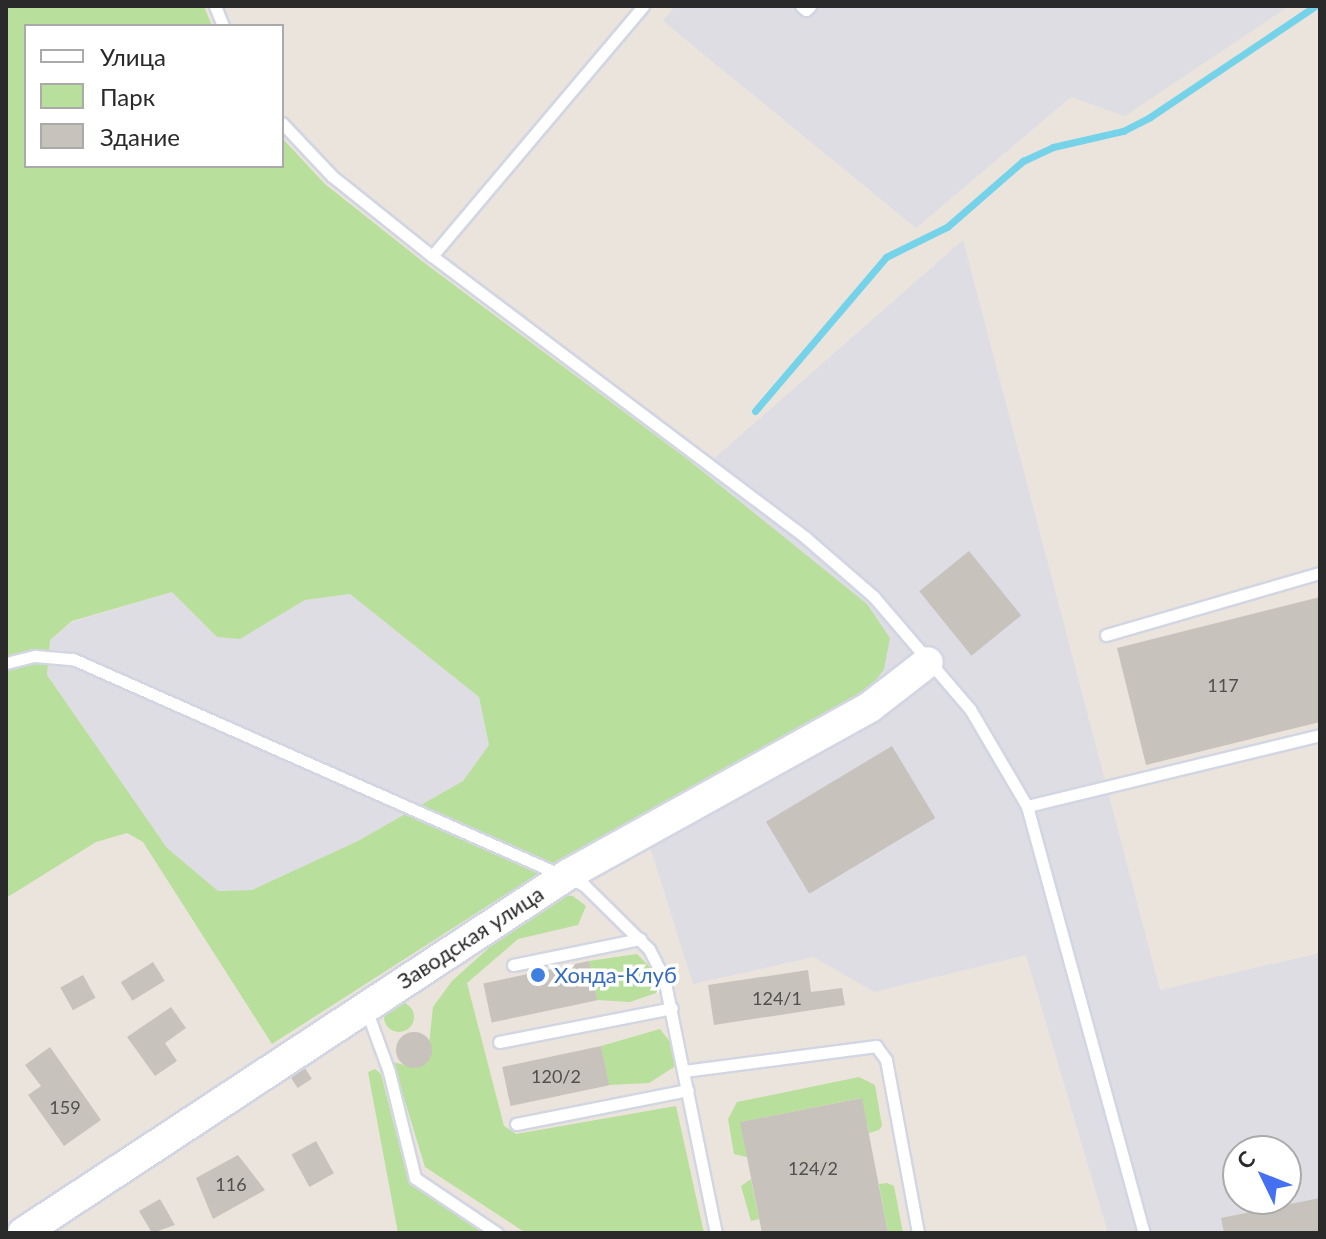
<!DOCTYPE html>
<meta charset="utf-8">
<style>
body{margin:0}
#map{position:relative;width:1326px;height:1239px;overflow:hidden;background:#ebe4dc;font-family:Lato,sans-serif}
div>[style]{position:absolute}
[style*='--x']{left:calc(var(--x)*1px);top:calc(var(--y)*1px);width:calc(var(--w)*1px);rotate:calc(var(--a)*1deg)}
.industrial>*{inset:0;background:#dedde4}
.green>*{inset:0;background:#b8df9b}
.round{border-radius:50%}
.stream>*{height:7px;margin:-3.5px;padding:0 3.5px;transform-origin:3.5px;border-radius:3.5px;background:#74d2e9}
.building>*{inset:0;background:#c7c2bb;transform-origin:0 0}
.roads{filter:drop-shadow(2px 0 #d2d6e2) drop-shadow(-2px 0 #d2d6e2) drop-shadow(0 2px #d2d6e2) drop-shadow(0 -2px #d2d6e2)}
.lane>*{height:11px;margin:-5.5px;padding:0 5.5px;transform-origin:5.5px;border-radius:5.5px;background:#fff}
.secondary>*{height:30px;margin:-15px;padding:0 15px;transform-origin:15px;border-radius:15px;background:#fff}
.dots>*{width:22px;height:22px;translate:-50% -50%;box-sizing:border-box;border:4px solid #fff;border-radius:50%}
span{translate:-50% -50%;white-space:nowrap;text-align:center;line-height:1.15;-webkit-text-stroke:7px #fff;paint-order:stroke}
.number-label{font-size:18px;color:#51504e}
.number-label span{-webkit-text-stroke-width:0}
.street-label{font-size:22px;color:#2a2a2a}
.shop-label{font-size:22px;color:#366cbe}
.left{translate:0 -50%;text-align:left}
.frame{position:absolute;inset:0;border:8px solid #2a2a2a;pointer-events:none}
.legend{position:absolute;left:24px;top:24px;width:260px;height:144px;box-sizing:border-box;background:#fff;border:2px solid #aaa;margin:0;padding:10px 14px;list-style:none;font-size:24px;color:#2a2a2a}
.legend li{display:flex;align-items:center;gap:16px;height:40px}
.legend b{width:40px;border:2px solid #aaa}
.north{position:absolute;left:1222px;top:1135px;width:80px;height:80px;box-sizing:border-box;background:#fff;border:2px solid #aaa;border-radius:50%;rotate:313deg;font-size:22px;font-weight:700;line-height:32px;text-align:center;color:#2a2a2a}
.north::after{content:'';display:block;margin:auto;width:28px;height:36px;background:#4471f1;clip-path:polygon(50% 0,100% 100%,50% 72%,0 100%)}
</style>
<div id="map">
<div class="industrial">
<i style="clip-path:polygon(675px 6px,1289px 6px,1125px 116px,1071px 97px,916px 228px,663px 21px)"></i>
<i style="clip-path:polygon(evenodd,963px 240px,1160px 990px,1320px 953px,1320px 1233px,1108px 1233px,1026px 955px,874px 992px,814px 957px,693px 984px,608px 713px,650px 515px,963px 240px,1238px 1151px,1286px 1151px,1286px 1199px,1238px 1199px,1238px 1151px)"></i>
<i style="clip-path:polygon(172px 592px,217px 637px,240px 639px,305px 600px,350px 594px,479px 697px,489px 745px,463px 781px,358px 841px,252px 890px,218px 891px,167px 848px,47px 675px,50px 640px,72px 622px)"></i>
</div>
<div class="green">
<i style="clip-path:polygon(evenodd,6px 6px,204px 6px,212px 26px,26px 26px,26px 166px,282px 166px,282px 138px,325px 184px,426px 264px,686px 458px,867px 604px,890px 638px,884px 669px,865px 695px,509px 892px,272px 1044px,143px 842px,127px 833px,96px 842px,6px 898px,6px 6px,172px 592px,217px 637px,240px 639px,305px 600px,350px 594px,479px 697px,489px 745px,463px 781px,358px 841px,252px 890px,218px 891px,167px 848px,47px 675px,50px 640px,72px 621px,172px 592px)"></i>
<i style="clip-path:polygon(558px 895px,573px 896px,586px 906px,578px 925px,518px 939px,467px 983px,504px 1126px,516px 1134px,676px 1106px,704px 1233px,526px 1233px,425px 1167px,393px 1062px,415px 1068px,427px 1063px,433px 1007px,452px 981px,511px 928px)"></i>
<i style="clip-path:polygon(637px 954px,655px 972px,660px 986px,656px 993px,630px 1002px,597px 1000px,589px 961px)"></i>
<i class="round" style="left:384px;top:1002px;width:30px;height:30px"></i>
<i style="clip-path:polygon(660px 1029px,674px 1047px,674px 1067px,649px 1083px,609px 1085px,601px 1046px)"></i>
<i style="clip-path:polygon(375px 1069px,381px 1074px,409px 1184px,490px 1233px,398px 1233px,368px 1072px)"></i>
<i style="clip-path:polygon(859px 1077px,875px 1085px,882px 1126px,879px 1130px,869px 1133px,861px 1098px,741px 1122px,747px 1157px,734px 1154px,728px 1119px,737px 1102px)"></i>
<i style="clip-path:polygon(751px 1179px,759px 1219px,751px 1221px,741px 1186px)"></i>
<i style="clip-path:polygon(887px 1183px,894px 1186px,903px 1233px,888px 1233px,879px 1184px)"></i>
</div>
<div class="stream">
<i style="--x:755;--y:411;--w:202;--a:-49.6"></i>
<i style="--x:886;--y:257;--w:68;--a:-26.2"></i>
<i style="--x:947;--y:227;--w:101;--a:-41"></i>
<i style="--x:1023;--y:161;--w:33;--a:-25"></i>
<i style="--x:1053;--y:147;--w:72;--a:-12.9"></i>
<i style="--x:1123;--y:131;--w:30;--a:-27"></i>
<i style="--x:1150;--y:117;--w:199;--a:-33.9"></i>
</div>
<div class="building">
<i style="left:969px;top:551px;width:83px;height:64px;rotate:51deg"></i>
<i style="clip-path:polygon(1320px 597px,1320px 722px,1146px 765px,1117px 648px)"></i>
<i style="left:892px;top:746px;width:84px;height:147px;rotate:59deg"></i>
<i style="left:589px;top:961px;width:40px;height:108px;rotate:78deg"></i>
<i style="left:153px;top:962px;width:22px;height:38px;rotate:58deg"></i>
<i style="clip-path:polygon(808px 970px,811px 992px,842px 988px,845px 1005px,714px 1025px,708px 985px)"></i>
<i style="left:83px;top:975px;width:26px;height:26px;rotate:61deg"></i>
<i style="clip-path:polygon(171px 1007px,186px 1028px,165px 1043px,177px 1061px,155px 1076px,127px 1037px)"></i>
<i class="round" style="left:396px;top:1032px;width:36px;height:36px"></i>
<i style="left:601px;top:1046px;width:40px;height:101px;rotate:78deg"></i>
<i style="clip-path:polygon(50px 1047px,101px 1120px,64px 1146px,28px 1095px,41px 1086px,25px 1065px)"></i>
<i style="left:301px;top:1062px;width:20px;height:17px;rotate:57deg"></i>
<i style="clip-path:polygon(862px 1098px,888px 1233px,762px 1233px,740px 1122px)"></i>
<i style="left:316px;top:1141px;width:37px;height:28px;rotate:61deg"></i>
<i style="clip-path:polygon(238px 1155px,265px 1190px,213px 1219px,196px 1178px)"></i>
<i style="clip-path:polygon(1320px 1198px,1320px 1233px,1224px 1233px,1221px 1218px)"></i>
<i style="clip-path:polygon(160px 1199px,175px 1225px,152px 1233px,139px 1211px)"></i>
</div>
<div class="roads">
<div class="lane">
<i style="--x:215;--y:6;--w:22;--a:68"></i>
<i style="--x:801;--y:6;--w:6;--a:39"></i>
<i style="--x:806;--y:10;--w:6;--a:-45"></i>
<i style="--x:282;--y:123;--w:73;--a:46.7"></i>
<i style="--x:332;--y:176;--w:128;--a:38.7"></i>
<i style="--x:432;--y:256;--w:468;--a:37"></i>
<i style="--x:806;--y:538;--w:90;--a:40.9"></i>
<i style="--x:874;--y:597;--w:148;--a:49.4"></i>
<i style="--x:970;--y:709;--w:113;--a:59.6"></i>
<i style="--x:1027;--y:806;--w:443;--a:74.7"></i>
<i style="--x:432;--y:256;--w:327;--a:-49.8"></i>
<i style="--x:1106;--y:635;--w:223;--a:-16.2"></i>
<i style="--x:6;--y:663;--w:30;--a:-14"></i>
<i style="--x:35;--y:656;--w:38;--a:5"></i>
<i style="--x:73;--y:659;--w:559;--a:23.86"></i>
<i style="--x:584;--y:885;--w:91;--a:44.6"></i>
<i style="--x:649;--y:949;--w:33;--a:63"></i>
<i style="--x:664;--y:978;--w:260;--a:78.5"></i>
<i style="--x:1027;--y:806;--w:301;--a:-13.6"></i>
<i style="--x:513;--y:965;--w:130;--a:-11.6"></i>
<i style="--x:366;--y:1009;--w:67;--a:69.9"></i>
<i style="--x:389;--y:1072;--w:109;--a:76.2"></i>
<i style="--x:415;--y:1178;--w:99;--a:33.9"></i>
<i style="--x:499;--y:1042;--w:176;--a:-11.1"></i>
<i style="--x:684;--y:1071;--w:194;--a:-7.4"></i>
<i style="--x:876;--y:1046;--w:17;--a:54"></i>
<i style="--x:886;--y:1060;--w:176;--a:79.5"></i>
<i style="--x:516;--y:1124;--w:175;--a:-11.2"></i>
</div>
<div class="secondary">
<i style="--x:23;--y:1233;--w:653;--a:-33.33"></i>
<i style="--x:569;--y:874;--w:344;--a:-29"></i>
<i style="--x:870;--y:707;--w:73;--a:-37.8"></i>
</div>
</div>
<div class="dots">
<i style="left:538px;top:975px;background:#3f7fe0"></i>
</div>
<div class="number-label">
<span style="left:1223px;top:685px">117</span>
<span style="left:777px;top:998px">124/1</span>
<span style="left:556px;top:1076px">120/2</span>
<span style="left:65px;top:1107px">159</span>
<span style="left:813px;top:1168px">124/2</span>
<span style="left:231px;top:1184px">116</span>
</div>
<div class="street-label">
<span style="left:470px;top:937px;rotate:-33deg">Заводская улица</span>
</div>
<div class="shop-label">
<span class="left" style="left:554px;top:975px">Хонда-Клуб</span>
</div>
<div class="frame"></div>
<ul class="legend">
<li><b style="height:10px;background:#fff"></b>Улица</li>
<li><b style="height:22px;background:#b8df9b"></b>Парк</li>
<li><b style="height:22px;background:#c7c2bb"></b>Здание</li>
</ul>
<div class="north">С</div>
</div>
